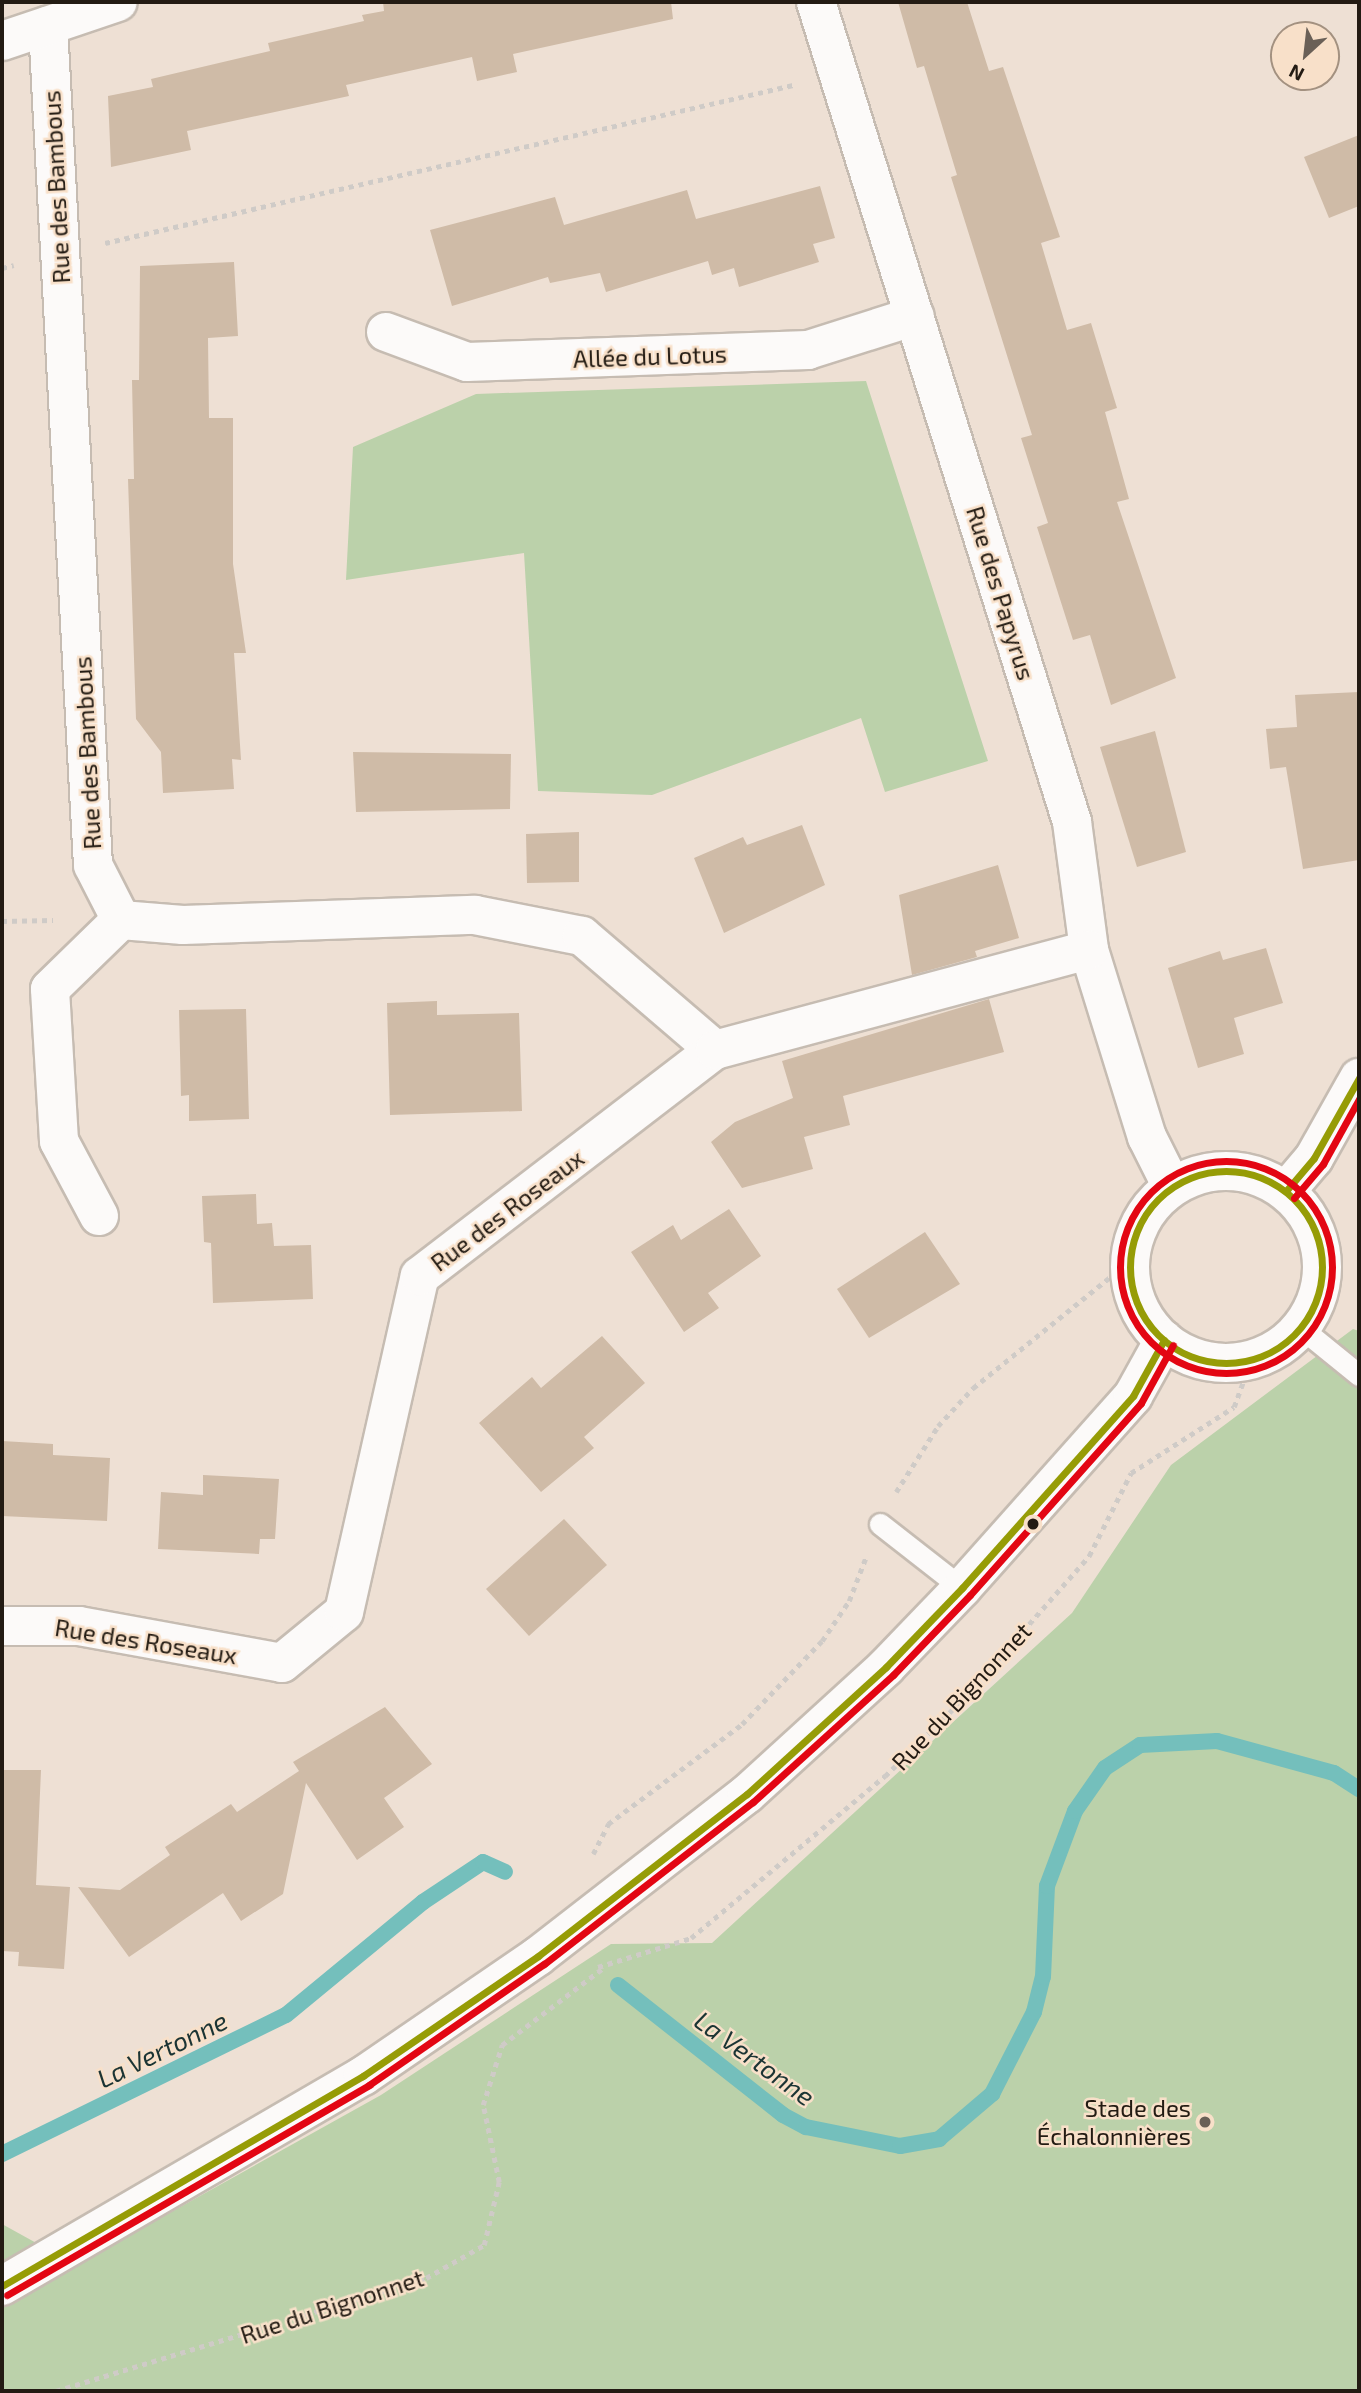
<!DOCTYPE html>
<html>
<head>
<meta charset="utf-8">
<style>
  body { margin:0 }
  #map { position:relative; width:1361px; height:2393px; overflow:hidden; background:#eee0d4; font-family:"Exo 2",sans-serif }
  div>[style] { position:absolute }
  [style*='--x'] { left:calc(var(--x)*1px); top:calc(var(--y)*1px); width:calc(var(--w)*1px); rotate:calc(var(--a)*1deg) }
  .green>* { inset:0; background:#bbd1aa }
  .stream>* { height:16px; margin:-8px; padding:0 8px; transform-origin:8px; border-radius:8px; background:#74bfbc }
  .building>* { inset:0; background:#cfbba7 }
  .path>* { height:4.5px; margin-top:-2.25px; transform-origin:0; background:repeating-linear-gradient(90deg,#cfcbc7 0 5px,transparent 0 10px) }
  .roads { filter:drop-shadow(2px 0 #c6bcb2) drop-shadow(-2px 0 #c6bcb2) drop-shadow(0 2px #c6bcb2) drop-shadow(0 -2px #c6bcb2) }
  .lane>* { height:21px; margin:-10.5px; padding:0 10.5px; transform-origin:10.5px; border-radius:10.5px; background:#fcfaf9 }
  .street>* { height:38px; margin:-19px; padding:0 19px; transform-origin:19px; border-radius:19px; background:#fcfaf9 }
  .street>.ring { margin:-19px; padding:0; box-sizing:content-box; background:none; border:38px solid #fcfaf9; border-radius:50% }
  .bus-1>* { height:7px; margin:-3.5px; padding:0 3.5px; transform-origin:3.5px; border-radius:3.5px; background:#969c06 }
  .bus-1>.ring { margin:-3.5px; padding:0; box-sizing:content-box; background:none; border:7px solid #969c06; border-radius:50% }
  .bus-2>* { height:7px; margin:-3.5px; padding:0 3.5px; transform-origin:3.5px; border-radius:3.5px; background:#e30613 }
  .bus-2>.ring { margin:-3.5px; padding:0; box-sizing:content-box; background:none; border:7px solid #e30613; border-radius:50% }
  .dots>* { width:19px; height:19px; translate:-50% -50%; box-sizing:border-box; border:4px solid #f8e0c9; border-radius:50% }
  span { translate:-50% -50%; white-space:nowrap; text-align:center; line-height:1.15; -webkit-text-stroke:5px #f8e0c9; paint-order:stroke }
  .street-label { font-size:24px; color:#231b13 }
  .poi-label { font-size:24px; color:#231b13 }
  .right { translate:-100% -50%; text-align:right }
  .water-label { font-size:26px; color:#1b3434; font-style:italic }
  .frame { position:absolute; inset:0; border:4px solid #231b13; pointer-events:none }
  .north { position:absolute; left:1270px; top:21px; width:70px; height:70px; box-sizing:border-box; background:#f8e0c9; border:2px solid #a39180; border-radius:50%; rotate:207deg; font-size:19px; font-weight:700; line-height:28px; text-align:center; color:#231b13 }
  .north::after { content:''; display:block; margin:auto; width:24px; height:32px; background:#6a6057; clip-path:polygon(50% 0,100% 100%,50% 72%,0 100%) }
</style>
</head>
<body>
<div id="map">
  <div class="green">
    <i style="clip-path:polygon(866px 381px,988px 761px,885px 792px,861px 718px,652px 795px,538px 791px,524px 553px,346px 580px,353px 447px,476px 394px)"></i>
    <i style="clip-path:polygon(1353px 1329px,1359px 1331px,1359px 2391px,2px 2391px,2px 2224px,76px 2265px,381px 2095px,611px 1944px,712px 1943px,1072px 1613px,1171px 1465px)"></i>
  </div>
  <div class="stream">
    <i style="--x:618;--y:1985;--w:210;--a:38.2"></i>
    <i style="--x:783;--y:2115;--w:26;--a:28"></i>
    <i style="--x:806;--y:2127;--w:96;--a:11.4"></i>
    <i style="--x:900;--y:2146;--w:40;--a:-10"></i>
    <i style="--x:939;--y:2139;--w:70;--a:-40.3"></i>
    <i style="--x:992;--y:2094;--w:92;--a:-62.9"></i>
    <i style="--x:1034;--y:2012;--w:36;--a:-76"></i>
    <i style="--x:1043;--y:1977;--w:91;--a:-87.5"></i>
    <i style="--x:1047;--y:1886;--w:80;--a:-69.5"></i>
    <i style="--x:1075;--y:1811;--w:52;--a:-55.1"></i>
    <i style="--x:1105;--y:1768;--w:42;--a:-33.3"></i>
    <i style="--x:1140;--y:1745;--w:77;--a:-3"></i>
    <i style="--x:1217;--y:1741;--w:121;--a:15.3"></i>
    <i style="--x:1334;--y:1773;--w:30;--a:33"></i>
    <i style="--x:2;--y:2154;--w:316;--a:-26.1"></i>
    <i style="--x:286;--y:2015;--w:178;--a:-39.5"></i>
    <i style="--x:423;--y:1902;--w:72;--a:-33.7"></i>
    <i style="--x:483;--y:1862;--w:24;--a:24"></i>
  </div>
  <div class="building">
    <i style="clip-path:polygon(383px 2px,671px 2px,673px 19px,513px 54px,517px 72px,477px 81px,472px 57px,346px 85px,349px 96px,187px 131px,191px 150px,111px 167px,108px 96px,153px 87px,151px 79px,270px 51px,268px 43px,364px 21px,362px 15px,384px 11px)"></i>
    <i style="clip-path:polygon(898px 2px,967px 2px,989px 71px,1003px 67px,1060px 237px,1041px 243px,1067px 330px,1091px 323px,1117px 408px,1105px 412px,1129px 499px,1117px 502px,1176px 678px,1111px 705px,1090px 635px,1073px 640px,1037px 527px,1048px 523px,1021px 438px,1032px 435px,951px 177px,957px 175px,924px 66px,917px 68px)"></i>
    <i style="clip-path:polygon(1359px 135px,1359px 206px,1329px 218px,1304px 157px)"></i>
    <i style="clip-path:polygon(820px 186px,835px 238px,813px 244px,819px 262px,739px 287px,734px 268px,712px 275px,708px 261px,606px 292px,600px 273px,550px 283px,548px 277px,452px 306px,430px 230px,555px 197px,564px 225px,687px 190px,696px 219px)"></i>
    <i style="clip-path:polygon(234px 262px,238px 336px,208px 338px,209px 418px,233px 418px,233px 564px,246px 653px,234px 653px,241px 760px,232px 759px,234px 789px,163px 793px,161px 752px,136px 719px,128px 479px,134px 479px,132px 380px,139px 380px,140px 266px)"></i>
    <i style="clip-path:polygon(1359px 692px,1359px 860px,1303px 869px,1286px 767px,1270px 769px,1266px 729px,1297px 727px,1295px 695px)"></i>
    <i style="clip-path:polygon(1155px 731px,1186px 852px,1137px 867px,1100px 747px)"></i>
    <i style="clip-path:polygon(353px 752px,511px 754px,510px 809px,356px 812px)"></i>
    <i style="clip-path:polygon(802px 825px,825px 885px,724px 933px,694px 858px,743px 837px,747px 845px)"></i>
    <i style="clip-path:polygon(579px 832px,579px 882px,527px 883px,526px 834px)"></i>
    <i style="clip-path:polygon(998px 865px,1019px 938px,975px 951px,977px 957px,912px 975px,899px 895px)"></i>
    <i style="clip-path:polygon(1266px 948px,1283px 1003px,1234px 1018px,1244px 1054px,1198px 1068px,1168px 968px,1220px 951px,1223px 960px)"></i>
    <i style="clip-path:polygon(989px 999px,1004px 1052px,843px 1096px,850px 1125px,804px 1137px,813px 1169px,742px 1188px,711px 1142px,735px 1122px,793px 1098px,782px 1061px)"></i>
    <i style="clip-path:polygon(437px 1001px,437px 1015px,519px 1013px,522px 1111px,390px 1115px,387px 1003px)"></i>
    <i style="clip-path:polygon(246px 1009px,249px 1119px,189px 1121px,189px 1095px,181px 1096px,179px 1010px)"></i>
    <i style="clip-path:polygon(256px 1194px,257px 1224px,272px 1223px,274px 1246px,311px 1245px,313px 1299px,213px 1303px,211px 1243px,204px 1242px,202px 1196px)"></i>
    <i style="clip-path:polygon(729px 1209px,761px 1256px,708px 1293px,719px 1308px,684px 1332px,631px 1252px,673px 1225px,681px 1240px)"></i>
    <i style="clip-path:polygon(925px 1232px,960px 1284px,869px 1338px,837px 1289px)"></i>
    <i style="clip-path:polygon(602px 1336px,645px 1383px,584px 1437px,594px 1448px,541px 1492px,479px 1423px,532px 1377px,541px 1388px)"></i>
    <i style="clip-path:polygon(2px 1441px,53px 1444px,53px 1455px,110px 1458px,107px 1521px,2px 1516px)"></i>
    <i style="clip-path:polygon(203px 1475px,279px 1479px,275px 1539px,260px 1539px,259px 1554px,158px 1549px,161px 1492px,203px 1495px)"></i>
    <i style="clip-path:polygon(564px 1519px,607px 1565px,529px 1636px,486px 1589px)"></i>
    <i style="clip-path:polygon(385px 1707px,432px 1764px,384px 1798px,404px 1827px,357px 1860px,306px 1783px,283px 1894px,241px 1921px,223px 1893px,129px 1957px,78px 1887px,120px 1890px,170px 1855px,165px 1847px,231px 1804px,237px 1812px,299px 1771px,293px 1762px)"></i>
    <i style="clip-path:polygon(2px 1770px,41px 1770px,36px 1885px,70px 1887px,64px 1969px,18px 1966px,19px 1952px,2px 1951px)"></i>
  </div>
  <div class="path">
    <i style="--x:105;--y:243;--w:706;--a:-12.93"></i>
    <i style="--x:2;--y:268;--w:12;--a:-14"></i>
    <i style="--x:2;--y:921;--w:51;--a:-1.1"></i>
    <i style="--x:896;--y:1492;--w:78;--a:-57.5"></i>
    <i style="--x:938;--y:1426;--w:52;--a:-47.4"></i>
    <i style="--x:973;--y:1388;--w:202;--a:-39"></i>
    <i style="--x:593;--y:1854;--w:34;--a:-63"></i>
    <i style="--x:608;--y:1824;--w:167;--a:-36.7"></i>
    <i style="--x:742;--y:1724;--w:115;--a:-46.1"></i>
    <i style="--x:822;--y:1641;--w:48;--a:-56"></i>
    <i style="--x:849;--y:1601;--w:47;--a:-68.9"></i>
    <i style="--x:598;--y:1967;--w:97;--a:-17.3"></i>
    <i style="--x:691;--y:1938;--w:253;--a:-39.9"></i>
    <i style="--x:885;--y:1776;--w:110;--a:-44.6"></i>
    <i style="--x:963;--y:1699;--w:191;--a:-48.6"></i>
    <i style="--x:1089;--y:1556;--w:93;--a:-63.2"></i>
    <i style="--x:1131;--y:1473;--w:122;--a:-32.7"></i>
    <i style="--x:1234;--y:1407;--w:50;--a:-70.1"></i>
    <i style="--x:56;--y:2391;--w:387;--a:-17"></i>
    <i style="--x:426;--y:2278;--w:67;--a:-29.6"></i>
    <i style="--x:484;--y:2245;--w:65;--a:-76.6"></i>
    <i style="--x:499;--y:2182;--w:79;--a:-101.7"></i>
    <i style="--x:483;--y:2105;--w:63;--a:-72.4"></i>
    <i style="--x:502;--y:2045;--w:127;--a:-37.3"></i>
  </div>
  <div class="roads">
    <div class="lane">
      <i style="--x:1301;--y:1328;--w:75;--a:39"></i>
      <i style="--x:880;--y:1524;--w:104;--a:38"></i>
    </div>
    <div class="street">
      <i style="--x:816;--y:2;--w:859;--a:72.66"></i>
      <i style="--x:1072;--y:822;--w:129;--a:82.4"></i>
      <i style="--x:1089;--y:950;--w:196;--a:72.8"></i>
      <i style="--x:1147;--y:1137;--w:56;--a:63.4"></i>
      <i style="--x:48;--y:26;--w:840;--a:86.93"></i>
      <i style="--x:93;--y:865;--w:62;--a:63"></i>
      <i style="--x:121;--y:920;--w:62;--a:4.6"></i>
      <i style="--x:183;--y:925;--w:292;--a:-2"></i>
      <i style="--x:475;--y:915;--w:109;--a:11.1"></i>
      <i style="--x:582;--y:936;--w:175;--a:40.6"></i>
      <i style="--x:2;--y:41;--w:122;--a:-18.6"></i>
      <i style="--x:386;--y:332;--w:86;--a:20.3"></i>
      <i style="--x:467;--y:362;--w:341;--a:-2"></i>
      <i style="--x:808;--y:350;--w:112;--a:-17.6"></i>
      <i class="ring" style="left:1130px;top:1171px;width:154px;height:154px"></i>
      <i style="--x:1286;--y:1191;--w:43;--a:-49.7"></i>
      <i style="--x:1314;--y:1158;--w:92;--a:-60.6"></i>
      <i style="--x:99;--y:1216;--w:85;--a:-118.1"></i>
      <i style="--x:59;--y:1141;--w:152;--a:-93.4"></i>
      <i style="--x:50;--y:989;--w:99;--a:-44.2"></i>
      <i style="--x:2;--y:1626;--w:77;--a:0"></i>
      <i style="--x:79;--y:1626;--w:206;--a:10.3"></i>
      <i style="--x:282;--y:1663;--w:80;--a:-39.4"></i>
      <i style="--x:344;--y:1612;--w:344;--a:-77.3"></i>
      <i style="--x:420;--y:1276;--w:372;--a:-37.5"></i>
      <i style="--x:715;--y:1050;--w:387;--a:-15"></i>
      <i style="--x:2;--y:2286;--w:418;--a:-30.2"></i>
      <i style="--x:363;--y:2076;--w:212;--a:-34.4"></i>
      <i style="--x:538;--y:1956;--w:264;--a:-37.8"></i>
      <i style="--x:747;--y:1794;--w:188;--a:-42.4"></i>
      <i style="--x:886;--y:1667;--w:110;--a:-46.1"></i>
      <i style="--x:962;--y:1588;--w:257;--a:-48.3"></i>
      <i style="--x:1133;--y:1396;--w:64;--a:-61"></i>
    </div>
  </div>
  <div class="bus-1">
    <i class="ring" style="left:1130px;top:1171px;width:185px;height:185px"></i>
    <i style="--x:1286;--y:1191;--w:43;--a:-49.7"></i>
    <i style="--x:1314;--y:1158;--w:92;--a:-60.6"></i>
    <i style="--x:2;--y:2286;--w:418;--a:-30.2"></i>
    <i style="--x:363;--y:2076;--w:212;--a:-34.4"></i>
    <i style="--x:538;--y:1956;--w:264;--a:-37.8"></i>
    <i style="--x:747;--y:1794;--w:188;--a:-42.4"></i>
    <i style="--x:886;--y:1667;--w:110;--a:-46.1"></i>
    <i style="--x:962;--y:1588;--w:257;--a:-48.3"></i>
    <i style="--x:1133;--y:1396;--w:64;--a:-61"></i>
  </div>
  <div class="bus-2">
    <i class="ring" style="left:1120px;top:1161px;width:205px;height:205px"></i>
    <i style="--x:1294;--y:1198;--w:45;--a:-49.5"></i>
    <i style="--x:1323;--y:1164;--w:74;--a:-61"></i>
    <i style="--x:7;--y:2295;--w:419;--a:-30.1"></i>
    <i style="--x:369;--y:2085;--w:213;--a:-34.7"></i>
    <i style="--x:544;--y:1964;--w:264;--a:-37.8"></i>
    <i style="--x:753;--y:1802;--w:189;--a:-42.2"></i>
    <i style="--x:893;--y:1675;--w:111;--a:-46.1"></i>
    <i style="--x:970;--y:1595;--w:257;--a:-48.3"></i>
    <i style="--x:1141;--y:1403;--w:66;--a:-61.1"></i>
  </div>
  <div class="dots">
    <i style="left:1033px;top:1524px;background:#231b13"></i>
    <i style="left:1205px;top:2122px;background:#6a6057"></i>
  </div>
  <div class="street-label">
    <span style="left:56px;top:187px;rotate:-93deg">Rue des Bambous</span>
    <span style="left:650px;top:356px;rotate:-2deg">Allée du Lotus</span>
    <span style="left:1001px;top:593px;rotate:73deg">Rue des Papyrus</span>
    <span style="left:87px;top:753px;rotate:-93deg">Rue des Bambous</span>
    <span style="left:507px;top:1210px;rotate:-37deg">Rue des Roseaux</span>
    <span style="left:146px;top:1641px;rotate:9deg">Rue des Roseaux</span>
    <span style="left:961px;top:1696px;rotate:-47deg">Rue du Bignonnet</span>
    <span style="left:332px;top:2306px;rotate:-18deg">Rue du Bignonnet</span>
  </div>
  <div class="poi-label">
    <span class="right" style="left:1191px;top:2122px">Stade des<br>Échalonnières</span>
  </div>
  <div class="water-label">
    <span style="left:162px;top:2049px;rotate:-26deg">La Vertonne</span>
    <span style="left:755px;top:2058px;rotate:36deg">La Vertonne</span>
  </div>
  <div class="frame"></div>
  <div class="north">N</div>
</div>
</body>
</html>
